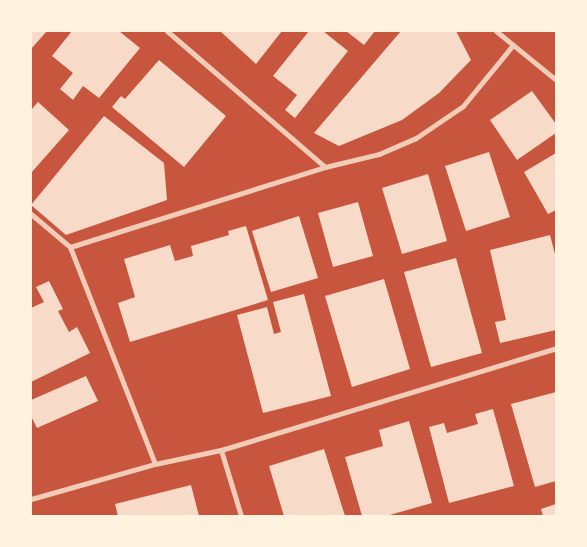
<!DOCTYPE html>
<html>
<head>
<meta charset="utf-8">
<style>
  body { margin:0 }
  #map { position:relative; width:587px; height:547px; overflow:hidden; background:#c8553d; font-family:"Work Sans",sans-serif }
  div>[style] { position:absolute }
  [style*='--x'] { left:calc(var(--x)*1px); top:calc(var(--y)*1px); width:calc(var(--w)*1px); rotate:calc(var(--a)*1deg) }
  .building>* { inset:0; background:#f7dbc8 }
  .minor>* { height:5px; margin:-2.5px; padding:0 2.5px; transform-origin:2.5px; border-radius:2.5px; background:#f1ccb7 }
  span { translate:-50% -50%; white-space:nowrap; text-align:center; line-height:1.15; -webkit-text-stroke:4.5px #fff3e0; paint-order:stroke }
  .frame { position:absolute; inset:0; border:32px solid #fff3e0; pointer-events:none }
</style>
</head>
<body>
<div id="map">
  <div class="building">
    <i style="clip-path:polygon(31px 31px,47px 31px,31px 49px)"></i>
    <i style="clip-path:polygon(72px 31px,119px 31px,140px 48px,99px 98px,83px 86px,73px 100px,60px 89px,73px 73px,52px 56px)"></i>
    <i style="clip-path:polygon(220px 31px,282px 31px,256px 64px)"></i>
    <i style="clip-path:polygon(309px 31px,323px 31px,348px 51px,295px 118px,285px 110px,297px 95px,273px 76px)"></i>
    <i style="clip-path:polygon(346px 31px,375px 31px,364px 45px)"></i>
    <i style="clip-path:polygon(401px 31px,456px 31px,471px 60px,439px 93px,402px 120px,339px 146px,314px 133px)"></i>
    <i style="clip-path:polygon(159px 60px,226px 116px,184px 167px,112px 107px,121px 96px,125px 99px)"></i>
    <i style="clip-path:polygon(532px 91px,556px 124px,556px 133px,517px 160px,490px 120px)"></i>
    <i style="clip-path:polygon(38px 102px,69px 130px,31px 173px,31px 110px)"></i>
    <i style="clip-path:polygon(104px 116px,164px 163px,167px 200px,66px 235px,31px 205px)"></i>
    <i style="clip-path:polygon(489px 152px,510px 217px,466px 231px,445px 166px)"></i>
    <i style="clip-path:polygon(556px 153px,556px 210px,548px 214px,524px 172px)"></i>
    <i style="clip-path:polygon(428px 174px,447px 241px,402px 254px,382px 188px)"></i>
    <i style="clip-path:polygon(358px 202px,373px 256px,333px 267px,318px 213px)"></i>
    <i style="clip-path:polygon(299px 216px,318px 278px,271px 292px,252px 231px)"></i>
    <i style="clip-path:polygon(246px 226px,268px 300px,130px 342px,118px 303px,135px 297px,124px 259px,170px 245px,175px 261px,193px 256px,191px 246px,229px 235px,228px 231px)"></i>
    <i style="clip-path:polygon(550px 235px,556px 258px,556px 330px,500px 343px,495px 322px,506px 320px,490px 250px)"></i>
    <i style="clip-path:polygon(456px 258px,482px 353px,431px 367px,404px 272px)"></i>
    <i style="clip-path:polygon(384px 279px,410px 369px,352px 387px,325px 296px)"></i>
    <i style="clip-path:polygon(49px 281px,63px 309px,58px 311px,69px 332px,77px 327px,90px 353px,31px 382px,31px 308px,44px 302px,36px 287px)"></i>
    <i style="clip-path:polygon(304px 294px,331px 396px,263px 413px,237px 315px,267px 307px,274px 334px,281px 332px,273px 302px)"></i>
    <i style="clip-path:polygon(86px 376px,98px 401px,37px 428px,31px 416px,31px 400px)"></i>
    <i style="clip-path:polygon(556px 392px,556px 481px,535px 487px,511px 404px)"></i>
    <i style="clip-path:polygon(493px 409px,514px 486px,449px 503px,429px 427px,444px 423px,447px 433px,478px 424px,475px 414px)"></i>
    <i style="clip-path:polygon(409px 421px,432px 503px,386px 516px,362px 516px,345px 457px,383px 446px,379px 430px)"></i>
    <i style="clip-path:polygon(324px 449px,345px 516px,284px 516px,269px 466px)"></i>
    <i style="clip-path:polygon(191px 485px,199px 516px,118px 516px,115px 504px)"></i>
    <i style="clip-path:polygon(556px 504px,556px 516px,543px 516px,541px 509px)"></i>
  </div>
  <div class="minor">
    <i style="--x:167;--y:31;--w:208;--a:40.7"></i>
    <i style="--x:496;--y:31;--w:77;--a:39.2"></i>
    <i style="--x:31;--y:214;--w:51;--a:40.2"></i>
    <i style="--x:70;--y:247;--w:233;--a:68.6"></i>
    <i style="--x:70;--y:247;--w:267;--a:-17.4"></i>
    <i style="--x:325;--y:167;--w:56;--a:-13.5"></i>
    <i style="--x:379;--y:154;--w:40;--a:-23.4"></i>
    <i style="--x:416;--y:138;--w:57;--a:-34.2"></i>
    <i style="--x:463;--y:106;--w:79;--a:-50.7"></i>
    <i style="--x:221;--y:450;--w:69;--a:73.1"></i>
    <i style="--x:31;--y:499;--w:129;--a:-15.8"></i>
    <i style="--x:155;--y:464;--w:67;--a:-12"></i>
    <i style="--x:221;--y:450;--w:350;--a:-16.9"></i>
  </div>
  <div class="frame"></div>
</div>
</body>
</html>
